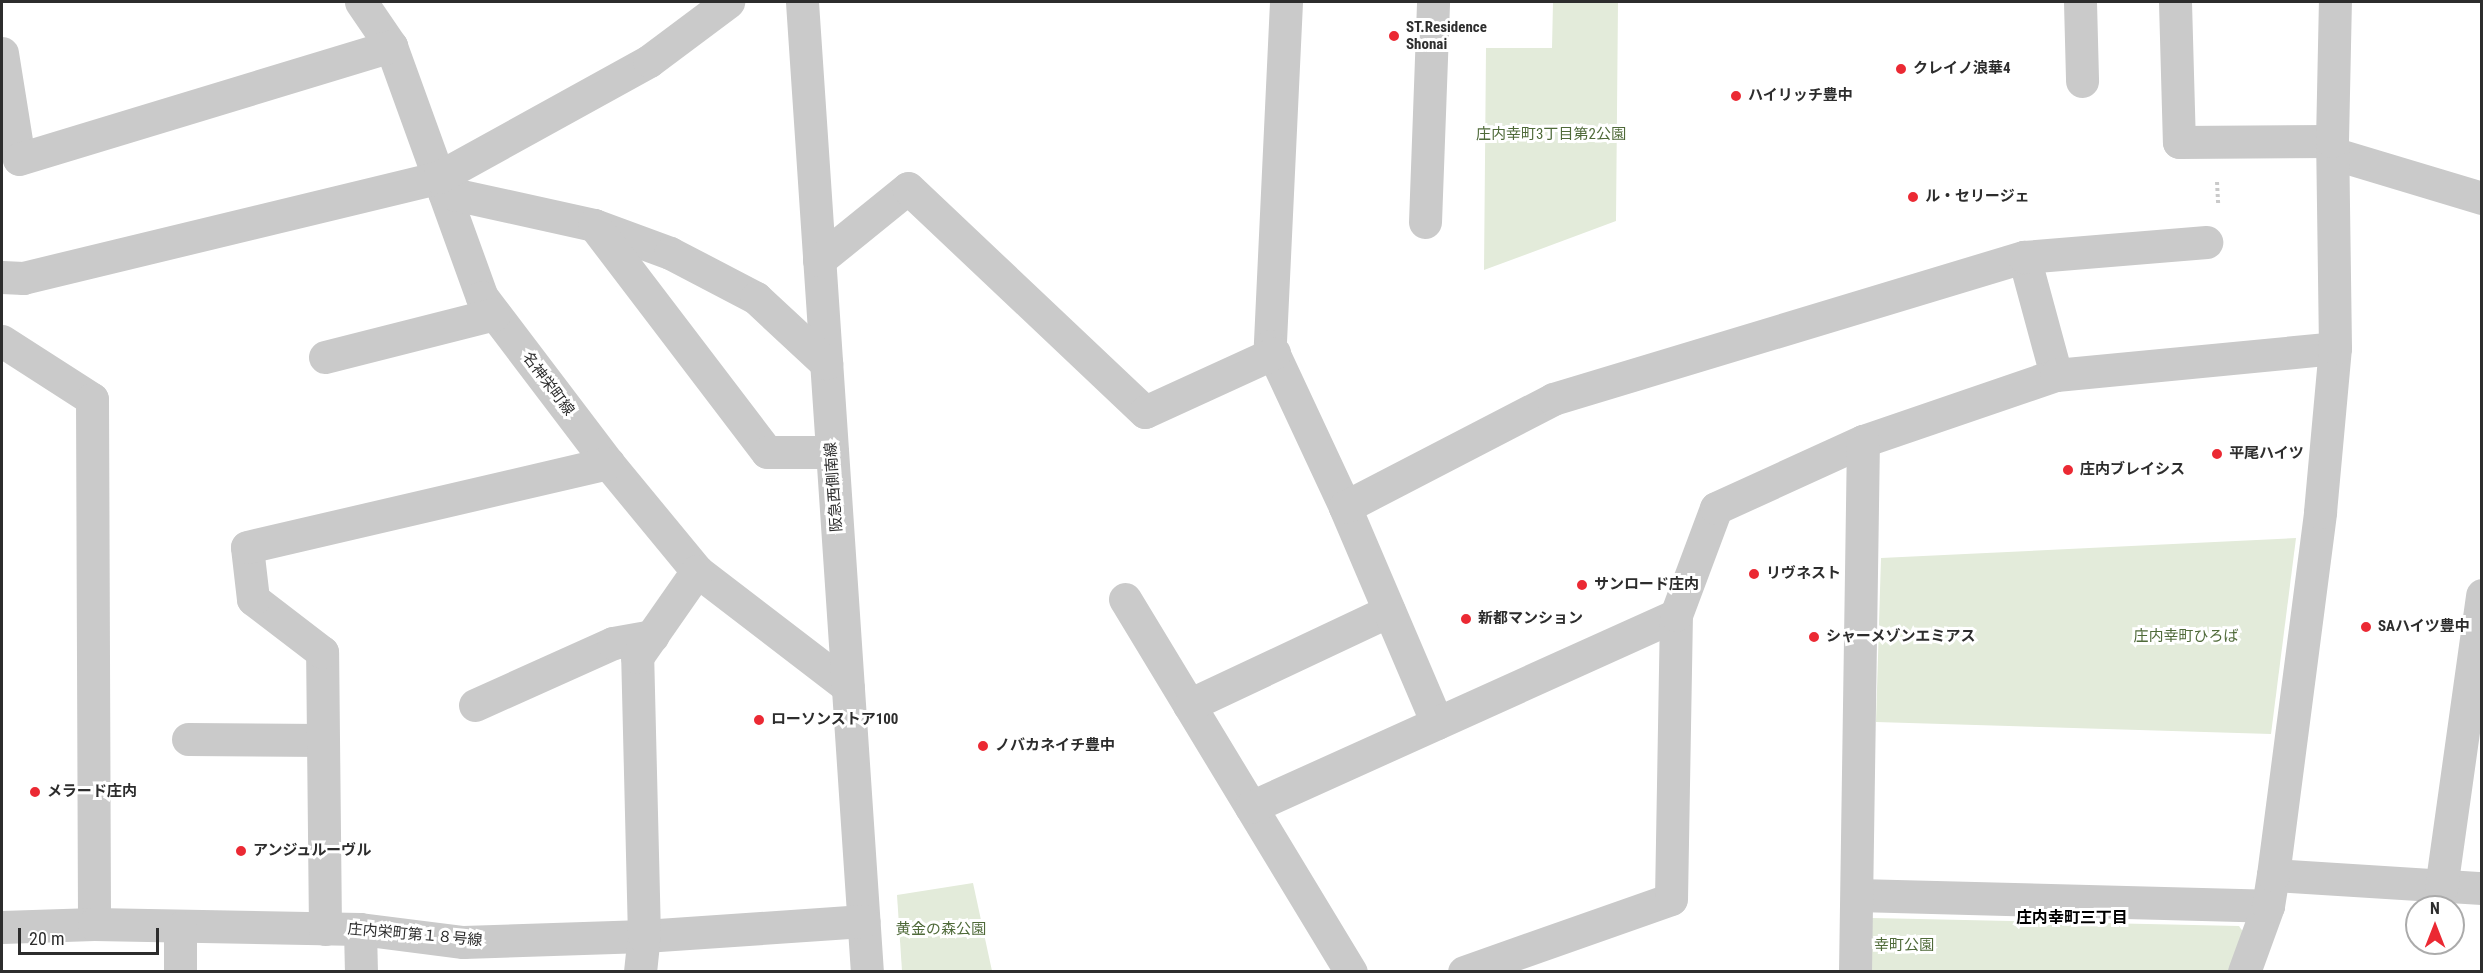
<!DOCTYPE html>
<html>
<head>
<meta charset="utf-8">
<style>
  body { margin:0 }
  #map { position:relative; width:2483px; height:973px; overflow:hidden; background:#fff; font-family:"Roboto Condensed","Noto Sans JP",sans-serif }
  div>[style] { position:absolute }
  [style*='--x'] { left:calc(var(--x)*1px); top:calc(var(--y)*1px); width:calc(var(--w)*1px); rotate:calc(var(--a)*1deg) }
  .green>* { inset:0; background:#e3ebda }
  .path>* { height:4px; margin-top:-2px; transform-origin:0; background:repeating-linear-gradient(90deg,#cacaca 0 3px,transparent 0 6px) }
  .minor>* { height:33px; margin:-16.5px; padding:0 16.5px; transform-origin:16.5px; border-radius:16.5px; background:#cacaca }
  .dots>* { width:16px; height:16px; translate:-50% -50%; box-sizing:border-box; border:3px solid #fff; border-radius:50% }
  span { translate:-50% -50%; white-space:nowrap; text-align:center; line-height:1.15; -webkit-text-stroke:6px #fff; paint-order:stroke }
  .poi-label { font-size:15px; color:#2d2d2d; font-weight:700 }
  .left { translate:0 -50%; text-align:left }
  .park-label { font-size:15px; color:#4f6a39 }
  .street-label { font-size:15px; color:#2d2d2d }
  .neighbourhood-label { font-size:16px; color:#000; font-weight:700 }
  .frame { position:absolute; inset:0; border:3px solid #2d2d2d; pointer-events:none }
  .north { position:absolute; left:2405px; top:895px; width:60px; height:60px; box-sizing:border-box; background:#fff; border:2px solid #ababab; border-radius:50%; rotate:0deg; font-size:16px; font-weight:700; line-height:24px; text-align:center; color:#2d2d2d }
  .north::after { content:''; display:block; margin:auto; width:21px; height:27px; background:#eb2933; clip-path:polygon(50% 0,100% 100%,50% 72%,0 100%) }
  .scale { position:absolute; left:18px; top:928px; width:141px; height:27px; box-sizing:border-box; border:3px solid #2d2d2d; border-top:0; padding-left:8px; font-size:18px; line-height:21px; white-space:nowrap; color:#2d2d2d; -webkit-text-stroke:4px #fff; paint-order:stroke }
</style>
</head>
<body>
<div id="map">
  <div class="green">
    <i style="clip-path:polygon(1553px 2px,1618px 2px,1616px 221px,1484px 270px,1486px 48px,1552px 48px)"></i>
    <i style="clip-path:polygon(2296px 538px,2271px 734px,1876px 722px,1881px 558px)"></i>
    <i style="clip-path:polygon(973px 883px,992px 971px,902px 971px,897px 895px)"></i>
    <i style="clip-path:polygon(1872px 918px,2239px 926px,2246px 936px,2233px 971px,1871px 972px)"></i>
  </div>
  <div class="path">
    <i style="--x:2217;--y:182;--w:22;--a:87"></i>
  </div>
  <div class="minor">
    <i style="--x:361;--y:2;--w:53;--a:55.7"></i>
    <i style="--x:391;--y:46;--w:267;--a:70.1"></i>
    <i style="--x:482;--y:297;--w:208;--a:52.8"></i>
    <i style="--x:608;--y:463;--w:140;--a:50.5"></i>
    <i style="--x:697;--y:571;--w:190;--a:37.5"></i>
    <i style="--x:802;--y:2;--w:972;--a:86.17"></i>
    <i style="--x:1286;--y:2;--w:344;--a:92.7"></i>
    <i style="--x:1270;--y:346;--w:178;--a:65"></i>
    <i style="--x:2080;--y:2;--w:79;--a:88.5"></i>
    <i style="--x:2175;--y:2;--w:140;--a:88.4"></i>
    <i style="--x:2179;--y:142;--w:153;--a:-0.4"></i>
    <i style="--x:2;--y:53;--w:107;--a:80.9"></i>
    <i style="--x:19;--y:159;--w:389;--a:-16.9"></i>
    <i style="--x:2332;--y:153;--w:157;--a:16.7"></i>
    <i style="--x:444;--y:192;--w:154;--a:12.4"></i>
    <i style="--x:594;--y:225;--w:81;--a:20.2"></i>
    <i style="--x:670;--y:253;--w:97;--a:27.6"></i>
    <i style="--x:756;--y:298;--w:96;--a:42.9"></i>
    <i style="--x:1425;--y:222;--w:220;--a:-87.9"></i>
    <i style="--x:594;--y:225;--w:285;--a:52.7"></i>
    <i style="--x:767;--y:452;--w:65;--a:0"></i>
    <i style="--x:2024;--y:257;--w:122;--a:74.8"></i>
    <i style="--x:819;--y:260;--w:114;--a:-39"></i>
    <i style="--x:908;--y:188;--w:326;--a:43.4"></i>
    <i style="--x:1145;--y:412;--w:142;--a:-24.6"></i>
    <i style="--x:2;--y:277;--w:21;--a:3"></i>
    <i style="--x:23;--y:278;--w:428;--a:-13.6"></i>
    <i style="--x:439;--y:177;--w:240;--a:-28.9"></i>
    <i style="--x:649;--y:61;--w:99;--a:-36.8"></i>
    <i style="--x:2;--y:341;--w:107;--a:32.8"></i>
    <i style="--x:92;--y:399;--w:525;--a:89.78"></i>
    <i style="--x:325;--y:357;--w:175;--a:-14.2"></i>
    <i style="--x:1125;--y:599;--w:436;--a:58.8"></i>
    <i style="--x:475;--y:705;--w:151;--a:-24.2"></i>
    <i style="--x:613;--y:643;--w:40;--a:-10"></i>
    <i style="--x:1189;--y:705;--w:221;--a:-25.2"></i>
    <i style="--x:1437;--y:723;--w:235;--a:-113.1"></i>
    <i style="--x:1345;--y:507;--w:234;--a:-27.4"></i>
    <i style="--x:1553;--y:399;--w:492;--a:-16.8"></i>
    <i style="--x:2024;--y:257;--w:183;--a:-4.7"></i>
    <i style="--x:188;--y:739;--w:135;--a:0.4"></i>
    <i style="--x:1251;--y:807;--w:466;--a:-24.3"></i>
    <i style="--x:2273;--y:875;--w:209;--a:3.6"></i>
    <i style="--x:2441;--y:888;--w:296;--a:-82"></i>
    <i style="--x:1857;--y:895;--w:411;--a:1.5"></i>
    <i style="--x:2;--y:927;--w:92;--a:-1.9"></i>
    <i style="--x:94;--y:924;--w:266;--a:1.1"></i>
    <i style="--x:360;--y:929;--w:104;--a:7.2"></i>
    <i style="--x:463;--y:942;--w:181;--a:-1.9"></i>
    <i style="--x:644;--y:936;--w:220;--a:-3.9"></i>
    <i style="--x:180;--y:928;--w:44;--a:90"></i>
    <i style="--x:325;--y:929;--w:277;--a:-90.6"></i>
    <i style="--x:322;--y:652;--w:87;--a:-142.5"></i>
    <i style="--x:253;--y:599;--w:52;--a:-96.6"></i>
    <i style="--x:247;--y:547;--w:371;--a:-13.1"></i>
    <i style="--x:360;--y:929;--w:43;--a:88.7"></i>
    <i style="--x:640;--y:972;--w:36;--a:-84"></i>
    <i style="--x:644;--y:936;--w:279;--a:-91.4"></i>
    <i style="--x:637;--y:657;--w:105;--a:-55.1"></i>
    <i style="--x:1464;--y:972;--w:219;--a:-19.4"></i>
    <i style="--x:1671;--y:899;--w:284;--a:-89"></i>
    <i style="--x:1676;--y:615;--w:114;--a:-69.5"></i>
    <i style="--x:1716;--y:508;--w:162;--a:-24.5"></i>
    <i style="--x:1863;--y:441;--w:204;--a:-18.9"></i>
    <i style="--x:2056;--y:375;--w:280;--a:-5.5"></i>
    <i style="--x:1855;--y:972;--w:531;--a:-89.14"></i>
    <i style="--x:2244;--y:972;--w:70;--a:-70"></i>
    <i style="--x:2268;--y:906;--w:31;--a:-81"></i>
    <i style="--x:2273;--y:875;--w:366;--a:-82.6"></i>
    <i style="--x:2320;--y:512;--w:165;--a:-84.8"></i>
    <i style="--x:2335;--y:348;--w:207;--a:-90.8"></i>
    <i style="--x:2332;--y:141;--w:139;--a:-88.8"></i>
  </div>
  <div class="dots">
    <i style="left:1394px;top:36px;background:#eb2933"></i>
    <i style="left:1901px;top:69px;background:#eb2933"></i>
    <i style="left:1736px;top:96px;background:#eb2933"></i>
    <i style="left:1913px;top:197px;background:#eb2933"></i>
    <i style="left:2217px;top:454px;background:#eb2933"></i>
    <i style="left:2068px;top:470px;background:#eb2933"></i>
    <i style="left:1754px;top:574px;background:#eb2933"></i>
    <i style="left:1582px;top:585px;background:#eb2933"></i>
    <i style="left:1466px;top:619px;background:#eb2933"></i>
    <i style="left:2366px;top:627px;background:#eb2933"></i>
    <i style="left:1814px;top:637px;background:#eb2933"></i>
    <i style="left:759px;top:720px;background:#eb2933"></i>
    <i style="left:983px;top:746px;background:#eb2933"></i>
    <i style="left:35px;top:792px;background:#eb2933"></i>
    <i style="left:241px;top:851px;background:#eb2933"></i>
  </div>
  <div class="poi-label">
    <span class="left" style="left:1406px;top:36px">ST.Residence<br>Shonai</span>
    <span class="left" style="left:1913px;top:69px">クレイノ浪華4</span>
    <span class="left" style="left:1748px;top:96px">ハイリッチ豊中</span>
    <span class="left" style="left:1925px;top:197px">ル・セリージェ</span>
    <span class="left" style="left:2229px;top:454px">平尾ハイツ</span>
    <span class="left" style="left:2080px;top:470px">庄内ブレイシス</span>
    <span class="left" style="left:1766px;top:574px">リヴネスト</span>
    <span class="left" style="left:1594px;top:585px">サンロード庄内</span>
    <span class="left" style="left:1478px;top:619px">新都マンション</span>
    <span class="left" style="left:2378px;top:627px">SAハイツ豊中</span>
    <span class="left" style="left:1826px;top:637px">シャーメゾンエミアス</span>
    <span class="left" style="left:771px;top:720px">ローソンストア100</span>
    <span class="left" style="left:995px;top:746px">ノバカネイチ豊中</span>
    <span class="left" style="left:47px;top:792px">メラード庄内</span>
    <span class="left" style="left:253px;top:851px">アンジュルーヴル</span>
  </div>
  <div class="park-label">
    <span style="left:1551px;top:135px">庄内幸町3丁目第2公園</span>
    <span style="left:2186px;top:637px">庄内幸町ひろば</span>
    <span style="left:941px;top:930px">黄金の森公園</span>
    <span style="left:1904px;top:946px">幸町公園</span>
  </div>
  <div class="street-label">
    <span style="left:548px;top:384px;rotate:53deg">名神栄町線</span>
    <span style="left:834px;top:487px;rotate:-94deg">阪急西側南線</span>
    <span style="left:415px;top:935px;rotate:5deg">庄内栄町第１８号線</span>
  </div>
  <div class="neighbourhood-label">
    <span style="left:2072px;top:918px">庄内幸町三丁目</span>
  </div>
  <div class="frame"></div>
  <div class="north">N</div>
  <div class="scale">20 m</div>
</div>
</body>
</html>
